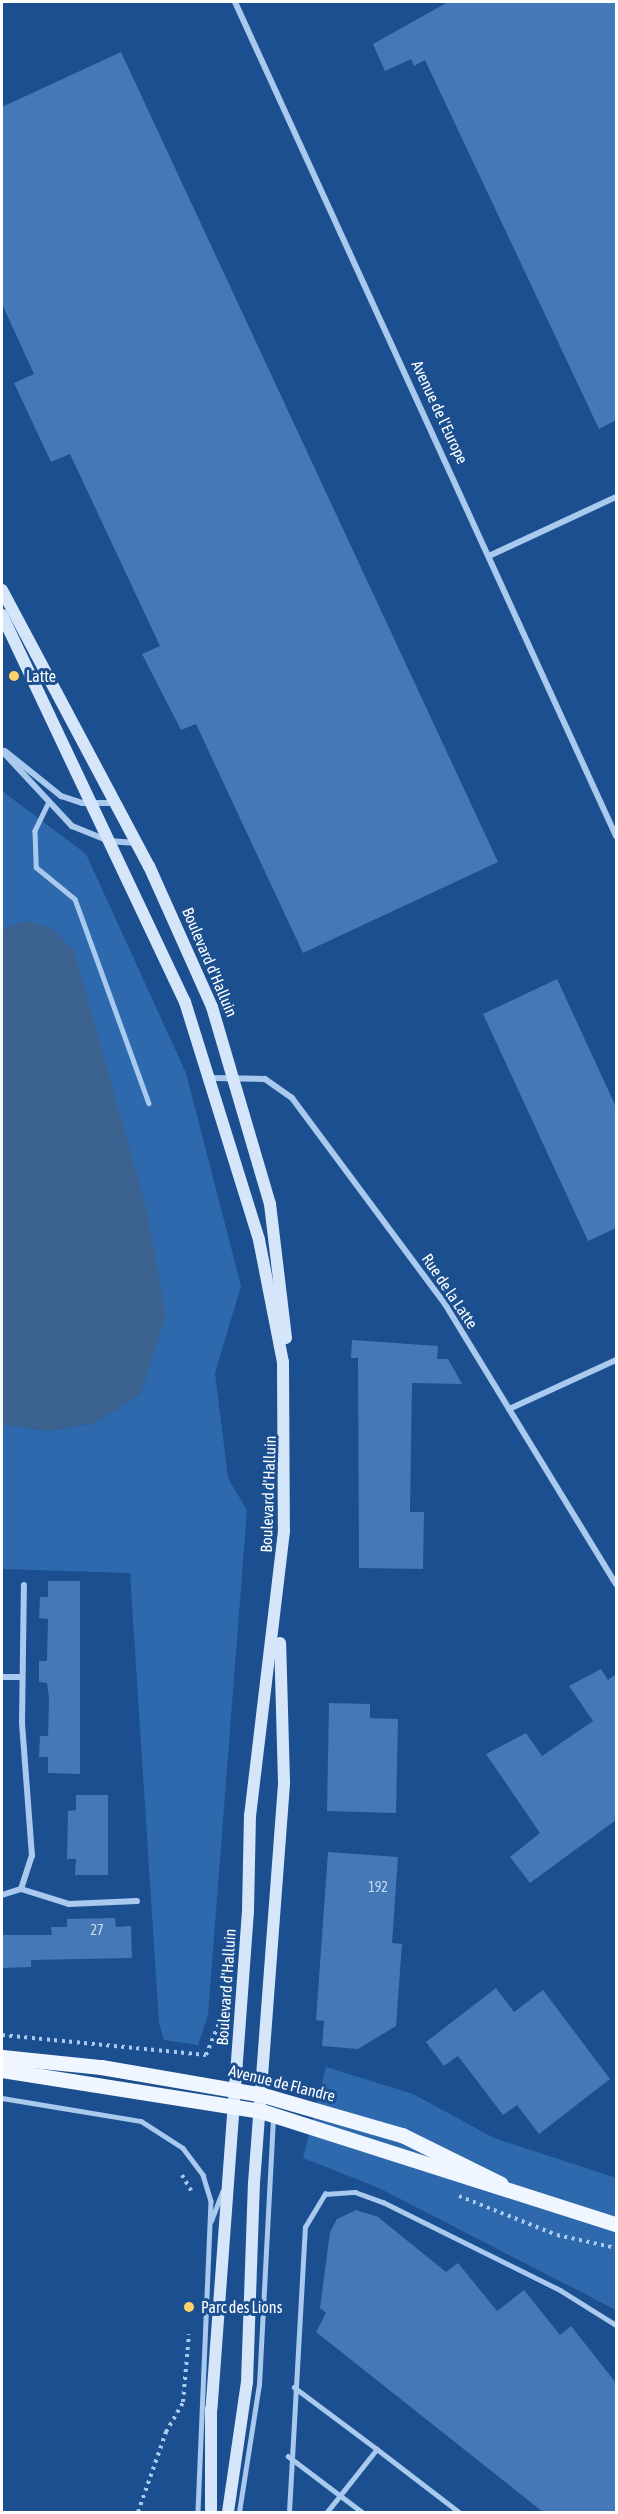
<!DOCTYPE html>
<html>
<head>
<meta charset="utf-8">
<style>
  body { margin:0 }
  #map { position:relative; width:618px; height:2514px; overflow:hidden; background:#1b4f8f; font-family:"Asap Condensed",sans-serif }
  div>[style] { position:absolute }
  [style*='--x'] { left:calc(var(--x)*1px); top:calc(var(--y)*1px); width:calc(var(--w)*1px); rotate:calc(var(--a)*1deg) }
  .green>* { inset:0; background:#2e69ad }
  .water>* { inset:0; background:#3c6290 }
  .building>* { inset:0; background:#4478b7 }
  .path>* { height:4px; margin-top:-2px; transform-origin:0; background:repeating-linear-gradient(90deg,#a9c9ee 0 3px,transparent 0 7.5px) }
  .service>* { height:4.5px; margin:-2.25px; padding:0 2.25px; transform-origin:2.25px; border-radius:2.25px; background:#a9c9ee }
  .minor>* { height:6px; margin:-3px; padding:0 3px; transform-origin:3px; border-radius:3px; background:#a9c9ee }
  .secondary>* { height:12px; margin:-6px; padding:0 6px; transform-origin:6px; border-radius:6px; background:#d6e6fa }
  .primary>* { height:15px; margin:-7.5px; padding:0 7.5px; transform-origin:7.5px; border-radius:7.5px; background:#f0f6ff }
  .dots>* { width:16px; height:16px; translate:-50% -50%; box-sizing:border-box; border:3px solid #1b4f8f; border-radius:50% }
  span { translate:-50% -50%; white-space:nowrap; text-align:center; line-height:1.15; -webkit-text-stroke:6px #1b4f8f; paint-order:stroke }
  .number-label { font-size:14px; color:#d0dded }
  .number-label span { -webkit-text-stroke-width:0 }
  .street-label { font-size:16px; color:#fff }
  .poi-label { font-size:16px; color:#fff }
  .left { translate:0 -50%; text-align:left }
  .frame { position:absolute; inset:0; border:3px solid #fff; pointer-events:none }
</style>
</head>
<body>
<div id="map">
  <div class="green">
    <i style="clip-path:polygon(2px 791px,86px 854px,186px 1073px,241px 1286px,215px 1373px,228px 1478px,247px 1510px,208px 2015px,198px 2045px,164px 2040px,159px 2023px,130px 1573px,2px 1569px,2px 1424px,48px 1431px,95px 1423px,141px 1393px,26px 921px,2px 930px)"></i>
    <i style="clip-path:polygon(326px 2067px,413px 2094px,494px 2138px,616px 2178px,616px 2310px,379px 2188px,303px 2158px)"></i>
  </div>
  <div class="water">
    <i style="clip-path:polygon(26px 921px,50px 927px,74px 950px,147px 1211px,166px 1316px,141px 1393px,95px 1423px,48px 1431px,2px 1424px,2px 930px)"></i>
  </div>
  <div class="building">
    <i style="clip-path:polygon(448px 2px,616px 2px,616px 420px,599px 429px,425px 60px,414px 66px,411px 59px,385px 71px,373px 44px)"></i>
    <i style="clip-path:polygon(121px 52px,498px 862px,303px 953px,196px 724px,181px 730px,142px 654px,160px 646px,70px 454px,51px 462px,14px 383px,34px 374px,2px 304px,2px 107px)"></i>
    <i style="clip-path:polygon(557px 979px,616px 1107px,616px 1228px,588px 1241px,483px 1014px)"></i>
    <i style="clip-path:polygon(352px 1340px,438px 1346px,437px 1359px,448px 1359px,462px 1384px,412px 1383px,410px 1512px,424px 1512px,423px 1569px,359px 1568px,358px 1358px,351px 1358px)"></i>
    <i style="clip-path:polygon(48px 1581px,80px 1581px,80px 1774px,48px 1773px,48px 1757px,39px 1757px,40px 1736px,48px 1736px,49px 1698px,47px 1683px,39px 1682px,39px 1661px,47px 1661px,48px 1619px,39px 1618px,40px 1597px,48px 1597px)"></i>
    <i style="clip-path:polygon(601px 1669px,608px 1680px,616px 1674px,616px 1820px,530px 1883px,510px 1857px,540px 1833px,486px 1754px,526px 1733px,542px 1756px,593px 1721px,569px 1686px)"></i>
    <i style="clip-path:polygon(329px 1703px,370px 1704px,370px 1718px,398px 1719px,396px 1813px,327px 1811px)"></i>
    <i style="clip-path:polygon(76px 1795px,108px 1795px,108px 1875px,75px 1875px,76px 1859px,67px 1859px,68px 1811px,76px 1810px)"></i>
    <i style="clip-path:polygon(328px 1852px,398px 1857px,392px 1943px,402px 1944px,396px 2026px,358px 2049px,322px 2046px,324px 2021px,316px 2020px)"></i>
    <i style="clip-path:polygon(115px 1918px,116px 1927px,131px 1926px,132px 1958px,31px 1960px,31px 1967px,2px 1968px,2px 1935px,52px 1935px,51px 1927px,67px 1927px,67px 1919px)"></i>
    <i style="clip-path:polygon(496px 1988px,514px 2012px,543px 1990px,610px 2079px,539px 2134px,517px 2105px,503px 2115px,458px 2056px,444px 2066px,426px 2042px)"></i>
    <i style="clip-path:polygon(356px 2210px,378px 2217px,446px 2272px,458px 2263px,497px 2311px,524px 2290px,560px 2335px,571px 2326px,616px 2383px,616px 2512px,543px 2512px,316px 2332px,326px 2313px,320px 2308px,330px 2232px,337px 2219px)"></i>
  </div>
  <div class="path">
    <i style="--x:2;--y:2035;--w:205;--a:5.6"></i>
    <i style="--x:206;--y:2055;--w:42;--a:-67.7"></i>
    <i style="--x:182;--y:2175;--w:20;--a:60"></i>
    <i style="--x:459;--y:2196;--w:105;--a:21.7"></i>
    <i style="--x:557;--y:2235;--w:60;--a:12.4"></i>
    <i style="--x:138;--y:2512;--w:85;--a:-70.7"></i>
    <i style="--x:166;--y:2432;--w:34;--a:-60"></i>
    <i style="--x:183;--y:2402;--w:68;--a:-85"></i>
  </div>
  <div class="service">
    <i style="--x:48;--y:804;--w:30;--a:116"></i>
    <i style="--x:35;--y:831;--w:36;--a:88"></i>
    <i style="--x:36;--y:867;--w:50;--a:39.4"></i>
    <i style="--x:75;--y:899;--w:217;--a:70.1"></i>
    <i style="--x:2;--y:2098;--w:141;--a:9.4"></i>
    <i style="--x:141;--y:2121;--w:50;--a:32.7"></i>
    <i style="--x:183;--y:2148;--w:34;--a:53"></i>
    <i style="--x:203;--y:2175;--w:27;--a:73"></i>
    <i style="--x:211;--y:2201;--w:311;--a:92.4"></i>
    <i style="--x:211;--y:2221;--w:31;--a:-69"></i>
    <i style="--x:294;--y:2387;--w:104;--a:36.8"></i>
    <i style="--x:288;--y:2456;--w:93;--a:37.1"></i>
    <i style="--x:239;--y:2512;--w:129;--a:-81.1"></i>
    <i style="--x:259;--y:2385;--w:266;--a:-87"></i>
    <i style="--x:289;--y:2512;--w:285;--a:-86.8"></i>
    <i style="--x:305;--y:2227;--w:39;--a:-59"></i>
    <i style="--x:325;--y:2194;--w:30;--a:-4"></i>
    <i style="--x:355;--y:2192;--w:30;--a:20"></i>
    <i style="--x:383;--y:2202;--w:198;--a:26.4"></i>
    <i style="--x:560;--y:2290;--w:66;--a:32"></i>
    <i style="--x:327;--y:2512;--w:80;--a:-51.6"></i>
    <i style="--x:377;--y:2449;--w:103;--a:37.5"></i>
  </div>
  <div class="minor">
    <i style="--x:235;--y:2;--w:917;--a:65.45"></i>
    <i style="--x:491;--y:555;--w:138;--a:-24.9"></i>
    <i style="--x:2;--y:751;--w:103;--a:47"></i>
    <i style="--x:72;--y:826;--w:40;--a:22"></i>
    <i style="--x:109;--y:841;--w:27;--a:4"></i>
    <i style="--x:5;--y:751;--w:72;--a:38.8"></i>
    <i style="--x:61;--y:796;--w:22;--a:18"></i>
    <i style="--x:82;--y:803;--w:34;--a:0"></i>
    <i style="--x:212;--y:1078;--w:53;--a:1.1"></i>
    <i style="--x:265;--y:1079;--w:33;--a:35"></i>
    <i style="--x:292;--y:1098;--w:257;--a:53.4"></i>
    <i style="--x:445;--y:1304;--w:328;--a:58.6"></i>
    <i style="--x:509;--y:1409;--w:118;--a:-24.6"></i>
    <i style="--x:2;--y:1677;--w:19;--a:0"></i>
    <i style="--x:21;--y:1889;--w:35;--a:-72"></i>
    <i style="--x:32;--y:1856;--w:134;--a:-94.3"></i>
    <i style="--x:22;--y:1722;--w:137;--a:-89.2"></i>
    <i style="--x:2;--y:1895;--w:20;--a:-18"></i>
    <i style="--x:21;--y:1889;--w:50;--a:17.4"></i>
    <i style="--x:69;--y:1904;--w:68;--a:-2.5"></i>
  </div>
  <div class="secondary">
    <i style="--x:2;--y:590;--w:313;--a:62"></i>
    <i style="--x:149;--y:866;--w:154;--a:65.9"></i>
    <i style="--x:212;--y:1007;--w:205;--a:73.6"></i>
    <i style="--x:270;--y:1204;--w:135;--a:83.2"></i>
    <i style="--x:2;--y:615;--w:428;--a:64.7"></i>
    <i style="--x:185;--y:1002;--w:249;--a:72.7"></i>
    <i style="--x:259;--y:1240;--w:124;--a:78.9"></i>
    <i style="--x:283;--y:1362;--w:169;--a:89.7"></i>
    <i style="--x:284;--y:1531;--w:286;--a:96.8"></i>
    <i style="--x:250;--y:1815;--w:96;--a:91.2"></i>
    <i style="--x:248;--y:1911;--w:499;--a:94.2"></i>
    <i style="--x:211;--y:2409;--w:103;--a:90"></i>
    <i style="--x:228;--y:2512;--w:131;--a:-81.7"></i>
    <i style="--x:247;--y:2382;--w:199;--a:-88"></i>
    <i style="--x:254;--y:2183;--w:402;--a:-85.7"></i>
    <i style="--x:284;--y:1782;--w:139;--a:-91.6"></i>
  </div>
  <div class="primary">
    <i style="--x:2;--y:2057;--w:100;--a:5.8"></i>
    <i style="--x:101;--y:2067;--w:164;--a:9.8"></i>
    <i style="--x:263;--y:2095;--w:145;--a:16.1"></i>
    <i style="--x:402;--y:2135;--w:110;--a:26.3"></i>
    <i style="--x:2;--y:2070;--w:262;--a:9"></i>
    <i style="--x:261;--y:2111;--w:373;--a:17.7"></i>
  </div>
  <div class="dots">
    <i style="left:14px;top:676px;background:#ffd166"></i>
    <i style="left:189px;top:2307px;background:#ffd166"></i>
  </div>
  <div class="number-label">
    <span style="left:378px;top:1887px">192</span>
    <span style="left:97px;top:1930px">27</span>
  </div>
  <div class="street-label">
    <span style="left:440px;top:412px;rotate:65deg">Avenue de l'Europe</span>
    <span style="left:210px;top:962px;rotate:67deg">Boulevard d'Halluin</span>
    <span style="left:450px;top:1291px;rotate:56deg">Rue de la Latte</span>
    <span style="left:268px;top:1494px;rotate:-88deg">Boulevard d'Halluin</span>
    <span style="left:226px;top:1987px;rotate:-86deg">Boulevard d'Halluin</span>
    <span style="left:282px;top:2083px;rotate:14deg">Avenue de Flandre</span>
  </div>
  <div class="poi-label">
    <span class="left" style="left:26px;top:676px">Latte</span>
    <span class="left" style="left:201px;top:2307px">Parc des Lions</span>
  </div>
  <div class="frame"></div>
</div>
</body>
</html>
